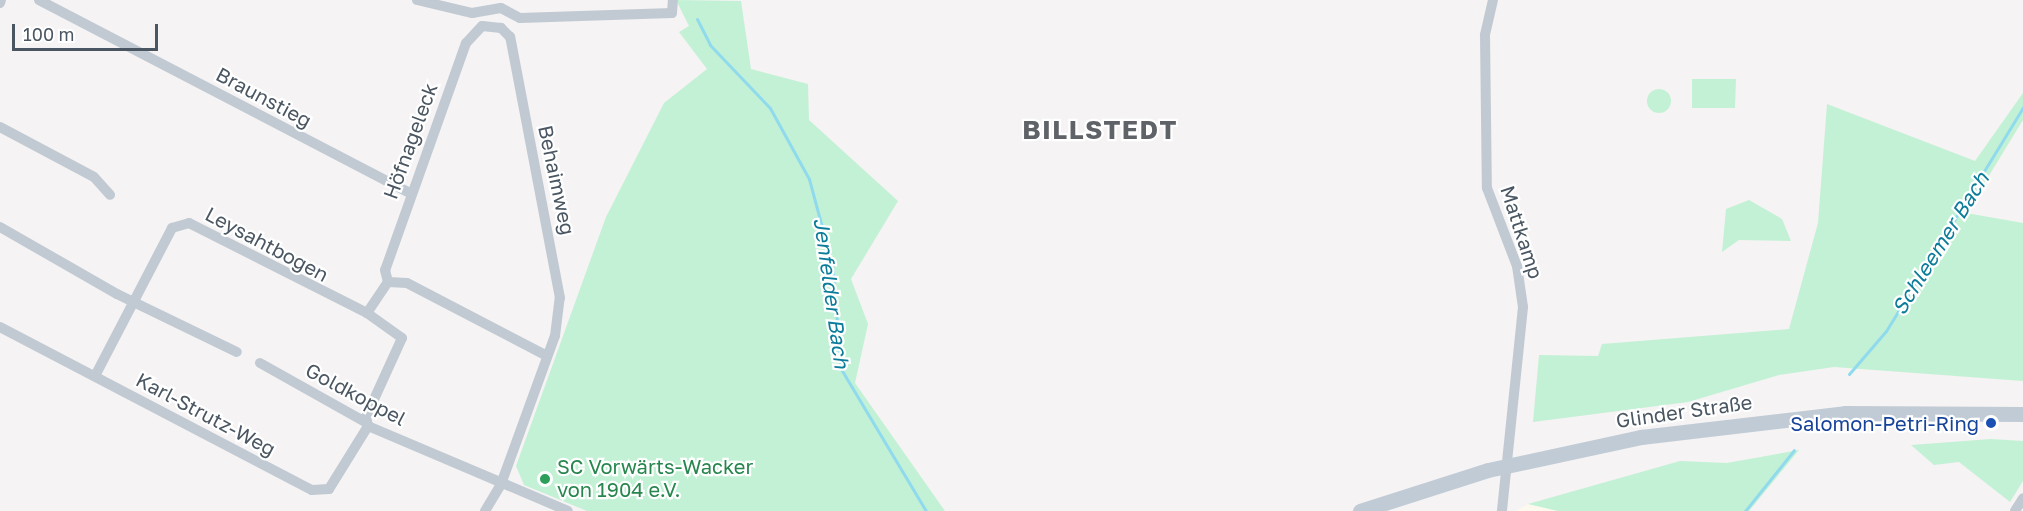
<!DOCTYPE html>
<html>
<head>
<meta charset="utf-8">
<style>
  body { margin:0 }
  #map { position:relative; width:2023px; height:511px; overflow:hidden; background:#f5f3f3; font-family:"Golos Text",sans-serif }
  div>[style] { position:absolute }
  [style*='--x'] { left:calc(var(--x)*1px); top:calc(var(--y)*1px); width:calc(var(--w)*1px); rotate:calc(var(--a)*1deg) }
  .commercial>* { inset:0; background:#fdf9ef }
  .green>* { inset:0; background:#c3f1d5 }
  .round { border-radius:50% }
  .stream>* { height:3px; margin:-1.5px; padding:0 1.5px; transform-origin:1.5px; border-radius:1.5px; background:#90daee }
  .minor>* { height:10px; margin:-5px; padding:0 5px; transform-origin:5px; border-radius:5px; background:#c1cad2 }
  .secondary>* { height:15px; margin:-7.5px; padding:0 7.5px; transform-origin:7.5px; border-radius:7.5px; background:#c1cbd6 }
  .dots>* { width:16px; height:16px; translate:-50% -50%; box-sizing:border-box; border:3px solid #fff; border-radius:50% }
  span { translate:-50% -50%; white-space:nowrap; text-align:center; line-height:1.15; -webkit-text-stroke:4.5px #fff; paint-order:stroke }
  .street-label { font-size:20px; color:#4a5661 }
  .transit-label { font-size:20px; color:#164399 }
  .right { translate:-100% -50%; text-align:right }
  .leisure-label { font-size:20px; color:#27864d }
  .left { translate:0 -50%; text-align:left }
  .water-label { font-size:21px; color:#0c7c9b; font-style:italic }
  .district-label { font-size:26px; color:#5f6368; font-weight:700; letter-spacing:1.5px }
  .scale { position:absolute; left:12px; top:24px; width:146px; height:27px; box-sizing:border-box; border:3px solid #4a5661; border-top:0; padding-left:8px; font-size:18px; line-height:21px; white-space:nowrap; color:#4a5661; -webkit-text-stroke:4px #fff; paint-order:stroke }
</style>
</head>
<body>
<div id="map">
  <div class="commercial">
    <i style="clip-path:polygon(1528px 504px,1558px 511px,1516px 511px)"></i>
  </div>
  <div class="green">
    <i style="clip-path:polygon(676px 0,741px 1px,751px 69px,808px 84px,809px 120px,898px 201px,851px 279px,868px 324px,855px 383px,945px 511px,587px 511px,524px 485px,516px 466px,606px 217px,664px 103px,707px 69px,679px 32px,689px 26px)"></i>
    <i style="clip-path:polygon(1692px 79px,1736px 79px,1735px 108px,1692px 108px)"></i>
    <i class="round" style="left:1647px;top:89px;width:24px;height:24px"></i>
    <i style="clip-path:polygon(2023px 93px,2023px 120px,1966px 213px,2023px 223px,2023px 381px,1834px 367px,1779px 375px,1688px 402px,1533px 422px,1539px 355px,1598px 356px,1602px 344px,1789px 329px,1818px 223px,1827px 104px,1975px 161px)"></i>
    <i style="clip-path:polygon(1749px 200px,1782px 219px,1791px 241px,1739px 240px,1722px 252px,1726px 209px)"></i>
    <i style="clip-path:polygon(1991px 439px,2023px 441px,2023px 481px,2010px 502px,1959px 462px,1934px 465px,1911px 445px)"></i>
    <i style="clip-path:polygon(1799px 450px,1749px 511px,1558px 511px,1528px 504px,1680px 461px,1727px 463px)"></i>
  </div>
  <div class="stream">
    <i style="--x:697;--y:19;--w:29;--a:63"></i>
    <i style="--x:710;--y:45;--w:87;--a:46.4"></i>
    <i style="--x:770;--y:108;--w:81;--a:61.2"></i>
    <i style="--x:809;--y:179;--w:88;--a:74.9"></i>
    <i style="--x:832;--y:264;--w:105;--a:85.1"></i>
    <i style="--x:841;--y:369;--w:165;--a:59.1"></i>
    <i style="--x:1849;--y:374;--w:57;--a:-49.3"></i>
    <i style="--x:1886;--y:331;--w:263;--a:-58.5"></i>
    <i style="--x:1745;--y:511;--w:78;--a:-51.2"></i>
  </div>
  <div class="minor">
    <i style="--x:39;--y:0;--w:417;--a:27.5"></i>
    <i style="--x:417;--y:0;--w:57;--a:13.3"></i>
    <i style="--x:472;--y:13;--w:29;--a:-10"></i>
    <i style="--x:501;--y:8;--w:21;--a:28"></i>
    <i style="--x:520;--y:18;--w:152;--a:-1.9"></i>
    <i style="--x:672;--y:13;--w:13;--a:-86"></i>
    <i style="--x:1493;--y:0;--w:36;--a:103"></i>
    <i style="--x:1485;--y:35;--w:153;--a:89.3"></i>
    <i style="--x:1487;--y:188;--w:84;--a:69"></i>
    <i style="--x:1517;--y:266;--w:41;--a:81.7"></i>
    <i style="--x:1523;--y:307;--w:205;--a:95.9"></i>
    <i style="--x:0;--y:3;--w:3;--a:-72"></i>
    <i style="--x:0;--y:127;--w:106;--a:28"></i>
    <i style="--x:94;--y:177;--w:24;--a:48"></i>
    <i style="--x:0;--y:227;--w:135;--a:29.8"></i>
    <i style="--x:117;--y:294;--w:133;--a:25.8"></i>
    <i style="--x:367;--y:313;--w:37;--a:-56"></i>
    <i style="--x:0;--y:327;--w:352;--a:27.6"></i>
    <i style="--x:312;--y:490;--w:17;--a:-3"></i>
    <i style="--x:329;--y:489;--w:74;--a:-58.2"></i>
    <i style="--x:260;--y:363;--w:123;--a:29.3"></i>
    <i style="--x:95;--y:376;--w:167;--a:-62.5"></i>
    <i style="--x:172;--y:228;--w:18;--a:-16"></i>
    <i style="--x:189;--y:223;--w:199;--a:26.8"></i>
    <i style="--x:367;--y:313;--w:43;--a:35.5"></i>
    <i style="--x:402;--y:338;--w:87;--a:114.5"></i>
    <i style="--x:366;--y:417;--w:9;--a:77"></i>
    <i style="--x:368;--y:426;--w:217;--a:23"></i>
    <i style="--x:485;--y:511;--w:31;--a:-59"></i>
    <i style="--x:501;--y:484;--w:158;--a:-70"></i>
    <i style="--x:555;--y:336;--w:38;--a:-83"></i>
    <i style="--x:560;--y:298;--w:266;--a:-100.8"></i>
    <i style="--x:510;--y:37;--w:13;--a:-135"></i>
    <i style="--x:501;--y:28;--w:19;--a:-174"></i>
    <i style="--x:482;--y:26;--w:23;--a:133"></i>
    <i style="--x:466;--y:43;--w:241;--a:109.6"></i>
    <i style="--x:385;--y:270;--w:12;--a:76"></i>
    <i style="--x:388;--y:282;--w:19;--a:3"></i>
    <i style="--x:407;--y:283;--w:158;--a:27.5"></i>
    <i style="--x:2015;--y:511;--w:15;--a:-58"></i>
  </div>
  <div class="secondary">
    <i style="--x:1360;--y:511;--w:134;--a:-17.8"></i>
    <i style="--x:1488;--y:470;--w:157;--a:-12.2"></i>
    <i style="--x:1641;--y:437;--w:205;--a:-6.7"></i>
    <i style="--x:1845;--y:413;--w:178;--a:0.3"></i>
  </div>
  <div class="dots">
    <i style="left:1991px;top:423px;background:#1a4fb4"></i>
    <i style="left:545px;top:479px;background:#2e9e5b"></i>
  </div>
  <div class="street-label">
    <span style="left:264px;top:97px;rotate:28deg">Braunstieg</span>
    <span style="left:410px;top:141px;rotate:-70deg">Höfnageleck</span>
    <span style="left:557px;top:180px;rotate:78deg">Behaimweg</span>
    <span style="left:1522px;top:232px;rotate:72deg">Mattkamp</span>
    <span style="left:267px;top:244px;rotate:28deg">Leysahtbogen</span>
    <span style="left:356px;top:394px;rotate:28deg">Goldkoppel</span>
    <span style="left:1684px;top:411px;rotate:-8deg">Glinder Straße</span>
    <span style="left:206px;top:414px;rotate:28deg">Karl-Strutz-Weg</span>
  </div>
  <div class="transit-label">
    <span class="right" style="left:1979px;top:423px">Salomon-Petri-Ring</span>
  </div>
  <div class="leisure-label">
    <span class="left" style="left:557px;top:478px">SC Vorwärts-Wacker<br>von 1904 e.V.</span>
  </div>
  <div class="water-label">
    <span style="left:1940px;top:243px;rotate:-58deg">Schleemer Bach</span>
    <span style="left:832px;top:293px;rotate:82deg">Jenfelder Bach</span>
  </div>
  <div class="district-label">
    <span style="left:1100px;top:130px">BILLSTEDT</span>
  </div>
  <div class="scale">100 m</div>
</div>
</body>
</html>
